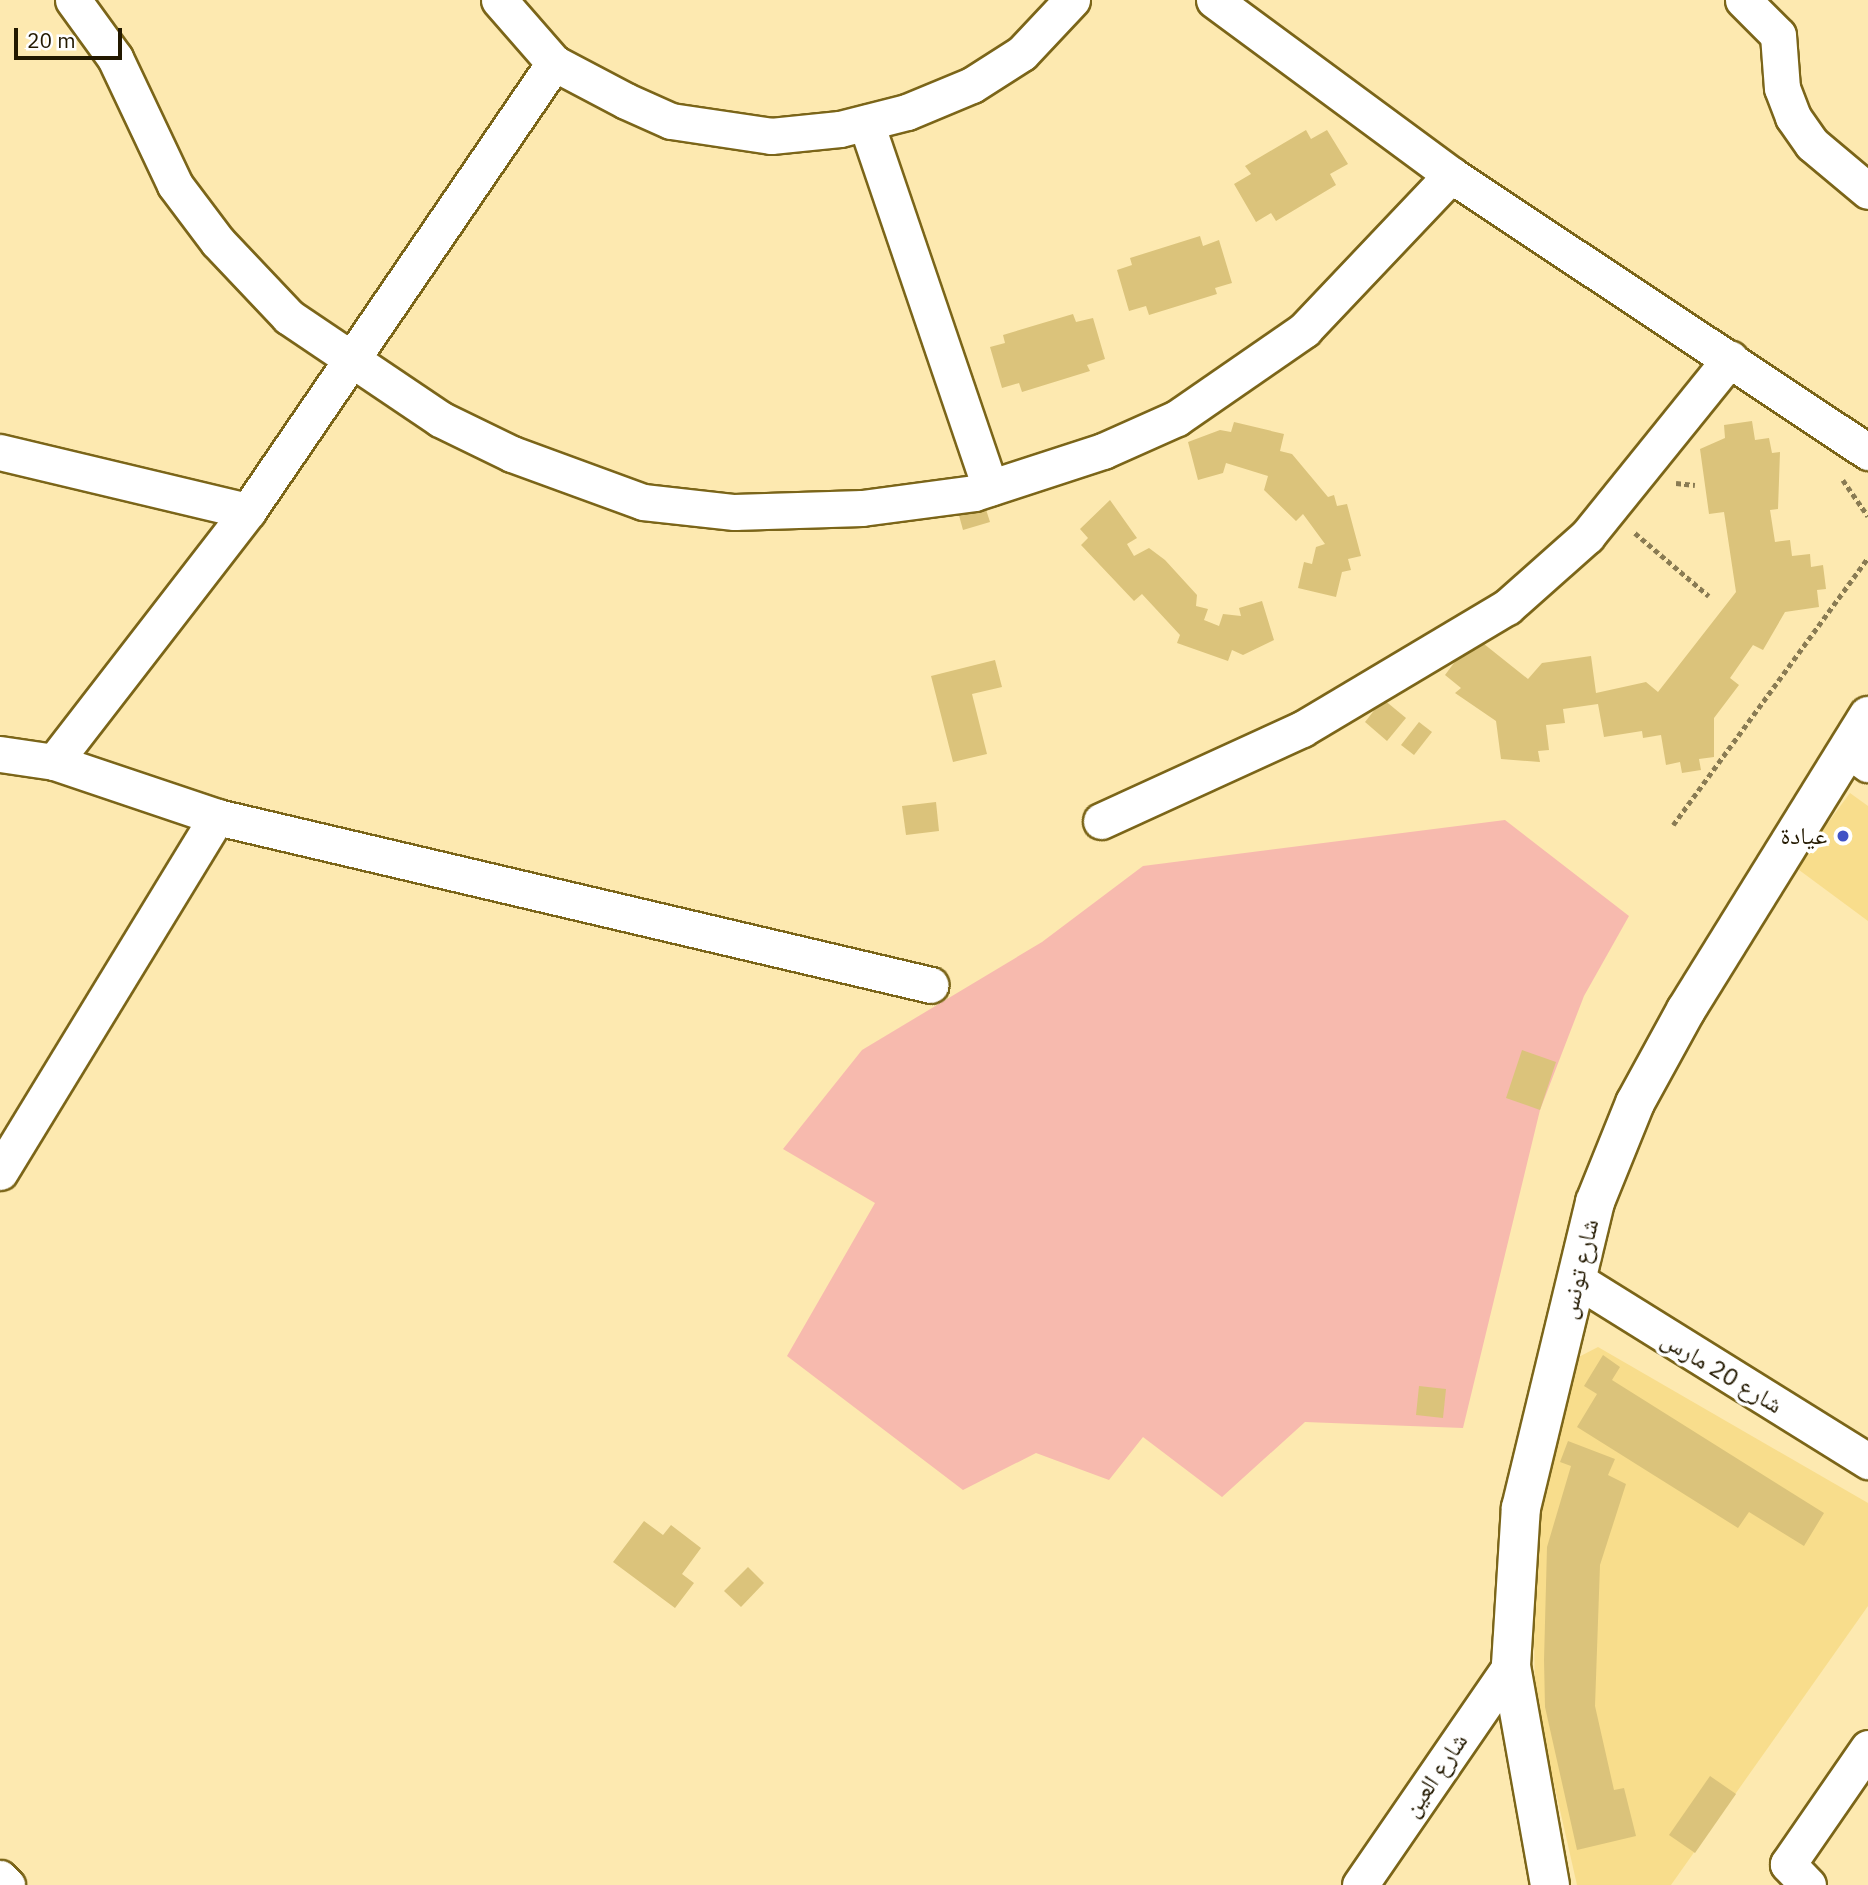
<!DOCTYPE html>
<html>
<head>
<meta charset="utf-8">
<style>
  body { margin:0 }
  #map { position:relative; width:1868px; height:1885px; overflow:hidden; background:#fde9b0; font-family:"IBM Plex Sans","Noto Naskh Arabic",sans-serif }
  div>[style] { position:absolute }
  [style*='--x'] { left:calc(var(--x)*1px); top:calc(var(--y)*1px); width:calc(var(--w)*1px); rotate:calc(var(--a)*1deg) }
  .built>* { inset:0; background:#f8dd8c }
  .green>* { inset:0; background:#f7baae }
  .building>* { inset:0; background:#dbc37b }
  .path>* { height:4.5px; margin-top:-2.25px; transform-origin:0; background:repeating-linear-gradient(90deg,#897b53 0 5px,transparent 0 8.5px) }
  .roads { filter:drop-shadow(2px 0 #7b6519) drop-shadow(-2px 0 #7b6519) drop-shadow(0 2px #7b6519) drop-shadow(0 -2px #7b6519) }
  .minor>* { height:35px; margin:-17.5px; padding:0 17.5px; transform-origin:17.5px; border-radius:17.5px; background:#fff }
  .tertiary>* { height:38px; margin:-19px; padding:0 19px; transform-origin:19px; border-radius:19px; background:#fff }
  .dots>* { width:19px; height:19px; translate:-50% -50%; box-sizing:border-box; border:4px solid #fff; border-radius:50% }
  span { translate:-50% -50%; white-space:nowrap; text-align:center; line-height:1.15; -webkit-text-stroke:7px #fff; paint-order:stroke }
  .poi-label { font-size:24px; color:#231900 }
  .right { translate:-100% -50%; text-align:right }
  .street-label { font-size:24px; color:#231900 }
  .scale { position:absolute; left:14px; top:28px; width:108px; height:32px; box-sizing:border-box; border:4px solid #231900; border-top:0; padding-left:9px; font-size:21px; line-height:24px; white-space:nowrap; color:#231900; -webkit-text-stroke:5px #fff; paint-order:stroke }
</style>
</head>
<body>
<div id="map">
  <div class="built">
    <i style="clip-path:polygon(1850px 793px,1868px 806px,1868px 921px,1795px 867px)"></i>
    <i style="clip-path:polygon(1598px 1347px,1868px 1503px,1868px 1606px,1671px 1885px,1577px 1885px,1535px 1700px,1533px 1565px,1548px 1468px,1569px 1362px)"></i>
  </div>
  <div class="green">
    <i style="clip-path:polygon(1505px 820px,1629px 916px,1584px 996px,1540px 1110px,1463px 1428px,1305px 1422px,1222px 1497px,1143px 1437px,1109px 1480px,1036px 1453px,963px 1490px,787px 1356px,875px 1203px,783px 1149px,862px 1050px,1042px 942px,1143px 866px)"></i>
  </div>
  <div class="building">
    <i style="clip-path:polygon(1306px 130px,1311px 139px,1327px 130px,1348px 164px,1330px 174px,1336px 185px,1276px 221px,1271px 213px,1256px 222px,1234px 184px,1251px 174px,1245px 166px)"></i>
    <i style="clip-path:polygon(1200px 236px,1203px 246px,1219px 240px,1232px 283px,1215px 288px,1217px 294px,1149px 315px,1146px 306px,1129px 311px,1117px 270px,1132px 265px,1130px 258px)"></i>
    <i style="clip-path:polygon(1073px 314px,1076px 322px,1093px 318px,1105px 359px,1087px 365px,1090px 371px,1022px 392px,1019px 383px,1002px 388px,990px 347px,1005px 343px,1003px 335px)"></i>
    <i style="clip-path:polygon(1752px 421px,1755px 440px,1769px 438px,1772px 453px,1780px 452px,1778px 509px,1770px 510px,1775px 542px,1790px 540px,1792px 556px,1810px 554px,1811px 567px,1823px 565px,1826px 589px,1817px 590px,1819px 607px,1785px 612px,1763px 650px,1753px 645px,1730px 678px,1739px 685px,1714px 718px,1714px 757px,1699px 759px,1701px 770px,1682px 773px,1680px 762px,1666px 765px,1661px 735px,1643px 738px,1642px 731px,1604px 737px,1598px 704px,1563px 709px,1565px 723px,1546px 725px,1549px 750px,1538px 751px,1540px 762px,1501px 759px,1496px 721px,1455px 693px,1461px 688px,1445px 675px,1474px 636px,1528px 679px,1542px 663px,1591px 656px,1596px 693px,1646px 682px,1658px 692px,1736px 592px,1724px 512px,1709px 514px,1700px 449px,1725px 438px,1724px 425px)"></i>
    <i style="clip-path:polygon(1234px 422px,1284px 434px,1280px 451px,1292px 454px,1328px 497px,1334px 495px,1337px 506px,1347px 504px,1361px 556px,1348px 559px,1351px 570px,1342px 572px,1336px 597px,1298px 588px,1304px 562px,1312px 564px,1316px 547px,1325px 544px,1303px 514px,1296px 521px,1264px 490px,1268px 476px,1226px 463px,1223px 473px,1198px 480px,1188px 442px,1220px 430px,1231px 432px)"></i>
    <i style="clip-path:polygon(983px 500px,990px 522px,963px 530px,957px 508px)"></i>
    <i style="clip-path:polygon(1110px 500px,1137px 538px,1127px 544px,1134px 556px,1149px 548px,1165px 560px,1197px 595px,1196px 606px,1208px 609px,1204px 620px,1219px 626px,1223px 614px,1241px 616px,1239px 608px,1262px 601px,1274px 640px,1243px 655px,1232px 650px,1228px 661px,1177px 643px,1180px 635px,1142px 594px,1134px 601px,1081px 545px,1088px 538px,1080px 529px)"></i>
    <i style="clip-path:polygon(995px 660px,1002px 687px,972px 694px,987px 754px,953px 762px,931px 676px)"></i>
    <i style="clip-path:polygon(1383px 699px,1406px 718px,1387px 741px,1365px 722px)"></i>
    <i style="clip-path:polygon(1419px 722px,1432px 732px,1414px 755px,1401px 745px)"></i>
    <i style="clip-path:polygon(936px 802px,939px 831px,906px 835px,902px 806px)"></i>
    <i style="clip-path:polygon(1522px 1050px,1556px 1062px,1540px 1110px,1506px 1098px)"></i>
    <i style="clip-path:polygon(1603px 1355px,1620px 1367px,1612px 1380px,1824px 1513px,1804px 1546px,1749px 1512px,1738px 1528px,1577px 1427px,1597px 1394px,1584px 1386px)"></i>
    <i style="clip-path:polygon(1419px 1386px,1446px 1389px,1443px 1418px,1416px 1415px)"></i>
    <i style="clip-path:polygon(1568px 1441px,1615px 1459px,1608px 1475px,1626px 1484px,1600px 1565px,1595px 1706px,1614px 1790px,1624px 1788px,1636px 1836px,1577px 1850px,1545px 1707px,1544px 1660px,1547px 1547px,1571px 1466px,1560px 1462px)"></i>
    <i style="clip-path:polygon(644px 1521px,663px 1535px,671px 1525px,701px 1548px,682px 1574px,694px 1583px,675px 1608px,613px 1562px)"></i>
    <i style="clip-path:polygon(748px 1567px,764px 1583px,741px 1607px,724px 1591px)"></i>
    <i style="clip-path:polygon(1710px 1776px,1736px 1794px,1695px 1853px,1669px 1835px)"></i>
  </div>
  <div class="path">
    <i style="--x:1843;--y:480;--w:44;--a:55.2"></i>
    <i style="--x:1676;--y:483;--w:19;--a:6"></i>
    <i style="--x:1635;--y:533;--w:97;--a:40.4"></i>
    <i style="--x:1673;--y:825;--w:331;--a:-53.9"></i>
  </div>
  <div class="roads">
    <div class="minor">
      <i style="--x:73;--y:0;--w:72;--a:54.1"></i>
      <i style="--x:115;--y:58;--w:140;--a:64.7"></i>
      <i style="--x:175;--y:185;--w:71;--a:53"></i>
      <i style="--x:218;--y:242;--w:103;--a:46.6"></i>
      <i style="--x:289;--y:317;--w:182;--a:34"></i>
      <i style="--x:440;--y:419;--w:80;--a:25.9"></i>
      <i style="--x:512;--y:454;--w:140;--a:20.1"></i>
      <i style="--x:643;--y:502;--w:92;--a:6.3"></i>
      <i style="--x:734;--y:512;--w:128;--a:-1.8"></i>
      <i style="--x:862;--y:508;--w:113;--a:-7.6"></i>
      <i style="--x:974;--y:493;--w:136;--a:-18"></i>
      <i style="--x:1103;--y:451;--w:81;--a:-24"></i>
      <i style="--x:1177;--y:418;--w:155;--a:-34.7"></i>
      <i style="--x:1304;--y:330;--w:214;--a:-46.5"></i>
      <i style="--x:499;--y:0;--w:84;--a:48.9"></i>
      <i style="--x:554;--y:63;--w:81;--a:27.8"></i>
      <i style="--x:626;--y:101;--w:49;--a:24"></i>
      <i style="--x:671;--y:121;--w:101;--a:8.5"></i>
      <i style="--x:771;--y:136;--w:69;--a:-5.8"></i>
      <i style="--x:840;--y:129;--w:69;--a:-14.2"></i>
      <i style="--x:907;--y:112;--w:70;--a:-22.6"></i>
      <i style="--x:972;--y:85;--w:59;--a:-32.6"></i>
      <i style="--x:1022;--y:53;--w:73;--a:-46.7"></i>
      <i style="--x:1214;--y:0;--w:295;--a:36.4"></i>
      <i style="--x:1451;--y:175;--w:501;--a:33.59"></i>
      <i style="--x:1743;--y:0;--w:49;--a:45"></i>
      <i style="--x:1778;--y:35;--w:53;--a:85.7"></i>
      <i style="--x:1782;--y:88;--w:31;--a:69"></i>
      <i style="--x:1793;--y:117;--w:33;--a:55"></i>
      <i style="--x:1812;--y:144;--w:73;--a:40"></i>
      <i style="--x:866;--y:123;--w:385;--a:71.2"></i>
      <i style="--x:0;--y:452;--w:255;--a:13.4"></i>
      <i style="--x:1847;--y:749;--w:26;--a:36"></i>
      <i style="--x:0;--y:754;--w:55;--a:8.4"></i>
      <i style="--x:54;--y:762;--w:172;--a:18.6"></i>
      <i style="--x:217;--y:817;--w:733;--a:13.24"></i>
      <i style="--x:54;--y:762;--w:317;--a:-52.3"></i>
      <i style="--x:248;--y:511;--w:543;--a:-55.67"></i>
      <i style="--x:1101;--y:821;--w:221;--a:-24.6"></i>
      <i style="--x:1302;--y:729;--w:239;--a:-30.8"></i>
      <i style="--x:1507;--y:607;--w:107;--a:-41.6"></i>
      <i style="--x:1587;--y:536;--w:228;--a:-51.1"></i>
      <i style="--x:0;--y:1172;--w:416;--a:-58.6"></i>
      <i style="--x:1577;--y:1280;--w:343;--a:31.9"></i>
      <i style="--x:0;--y:1878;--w:10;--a:45"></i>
      <i style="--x:1360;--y:1885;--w:267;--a:-55.5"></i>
      <i style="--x:1808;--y:1885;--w:29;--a:-134"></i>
      <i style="--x:1788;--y:1864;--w:141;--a:-55.4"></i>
    </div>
    <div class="tertiary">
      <i style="--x:1550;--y:1885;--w:223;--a:-100.1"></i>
      <i style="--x:1511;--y:1665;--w:157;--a:-86.4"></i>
      <i style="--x:1521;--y:1508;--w:315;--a:-76.4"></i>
      <i style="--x:1595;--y:1202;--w:107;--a:-68"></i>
      <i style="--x:1635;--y:1103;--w:106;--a:-61.3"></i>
      <i style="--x:1686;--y:1010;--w:346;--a:-58.2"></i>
    </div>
  </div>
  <div class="dots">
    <i style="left:1843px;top:836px;background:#4052c5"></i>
  </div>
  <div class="poi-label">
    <span class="right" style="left:1827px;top:836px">عيادة</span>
  </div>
  <div class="street-label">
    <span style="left:1579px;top:1269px;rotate:-77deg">شارع تونس</span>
    <span style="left:1722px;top:1372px;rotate:31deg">شارع 20 مارس</span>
    <span style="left:1435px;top:1775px;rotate:-56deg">شارع العين</span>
  </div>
  <div class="scale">20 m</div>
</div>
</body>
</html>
